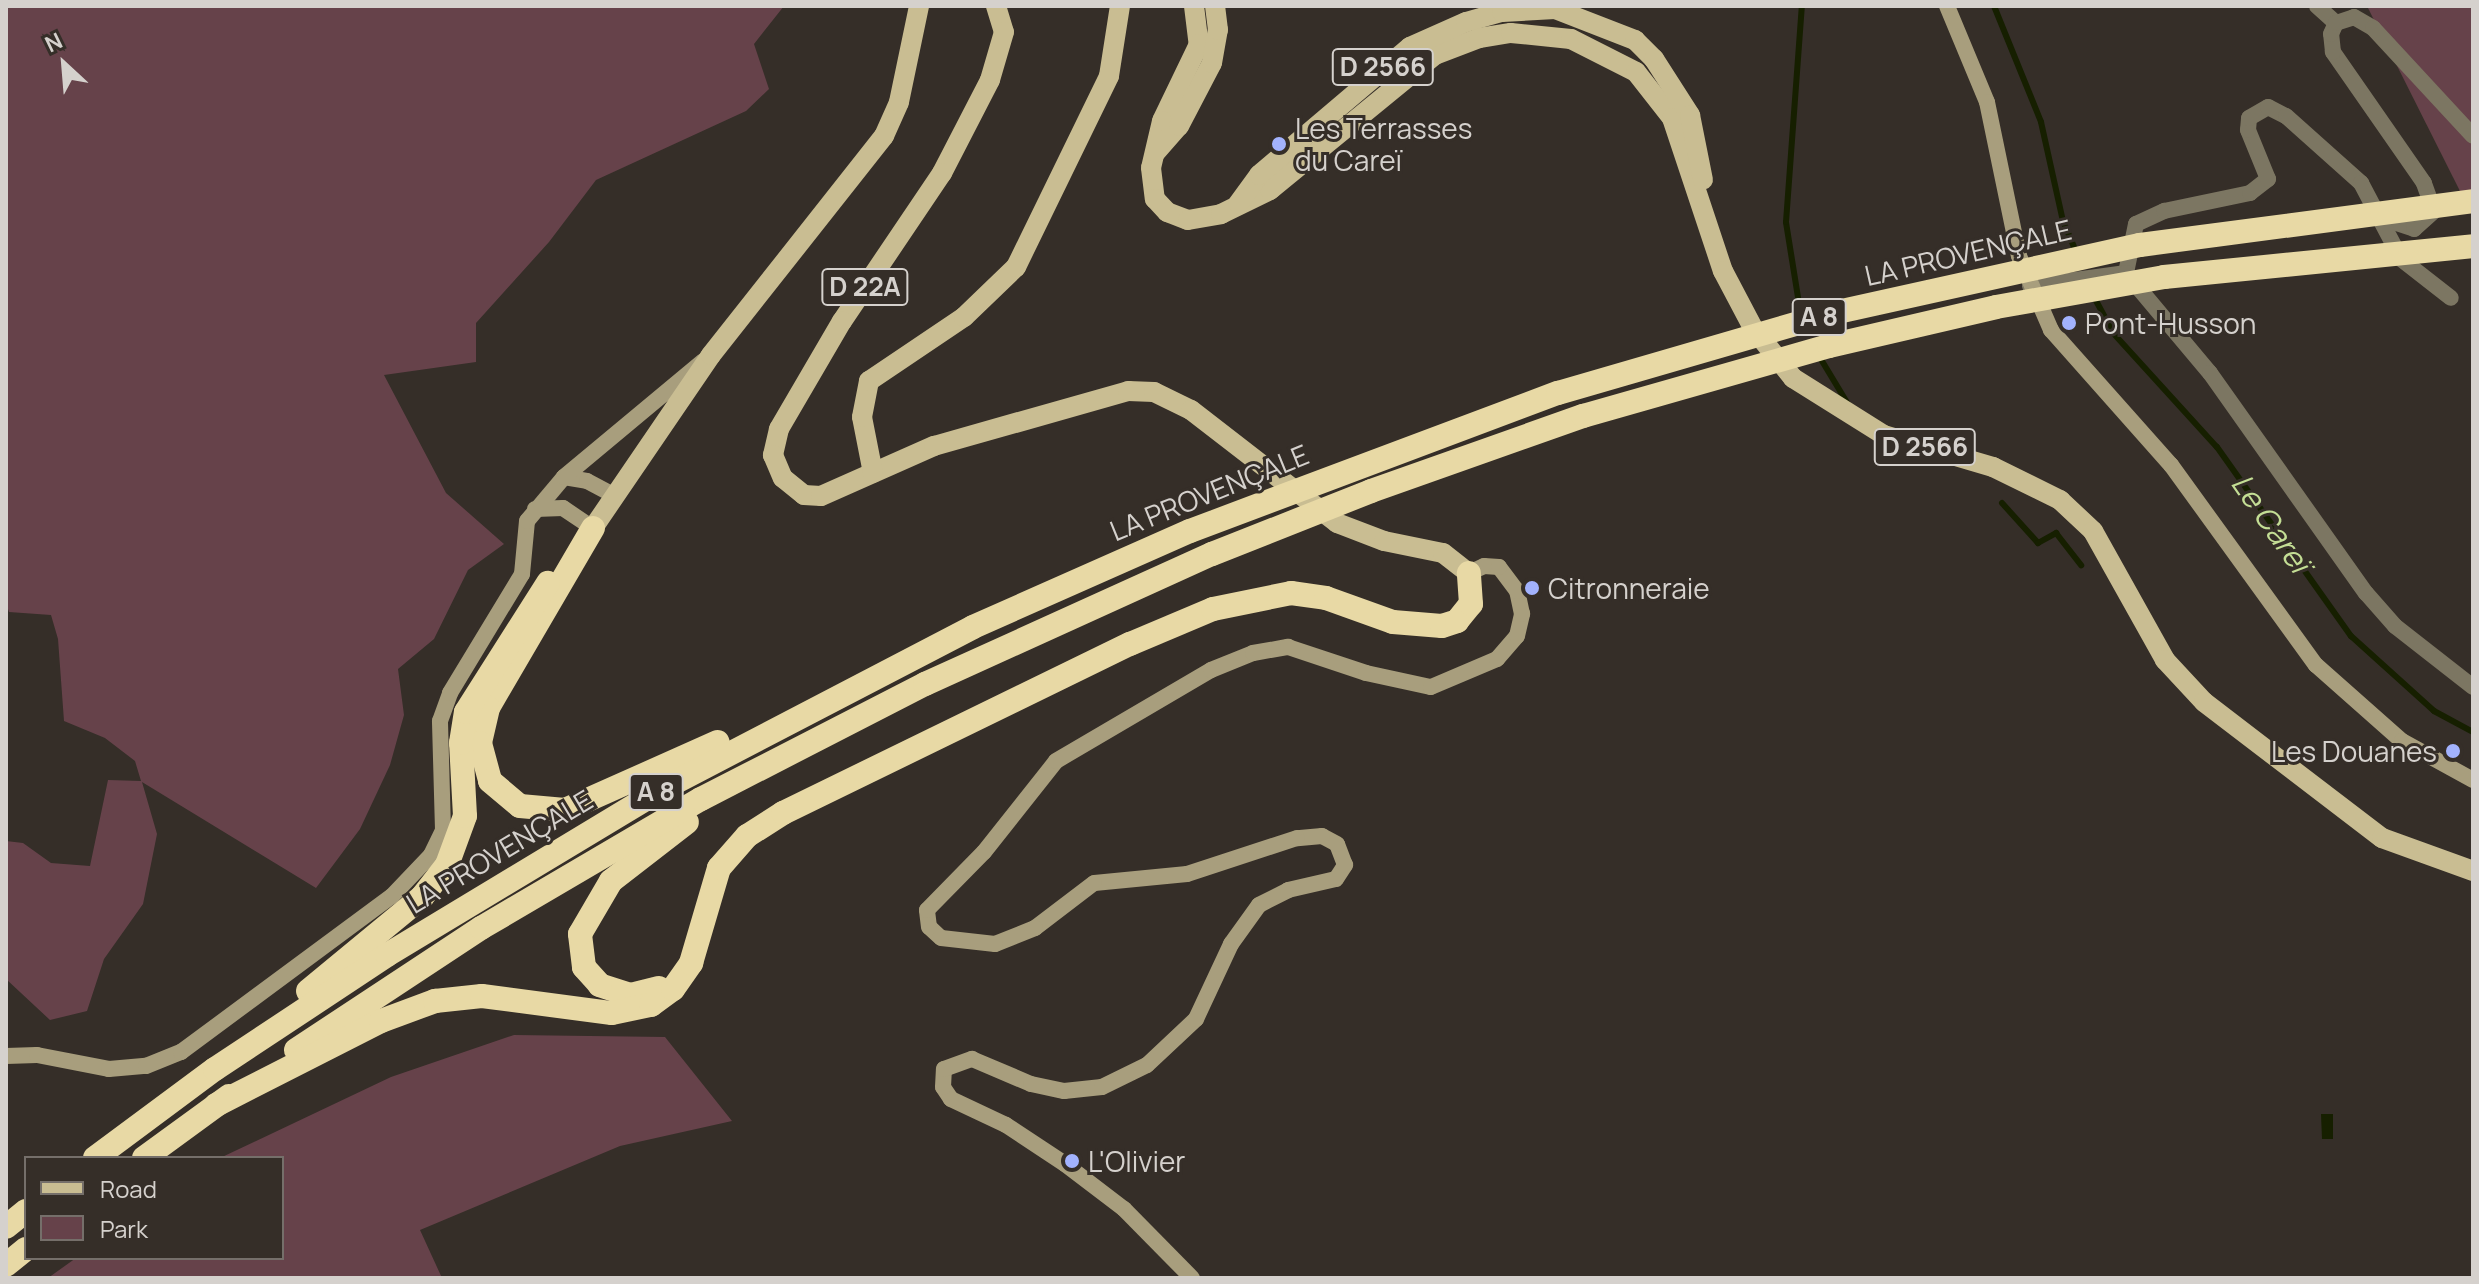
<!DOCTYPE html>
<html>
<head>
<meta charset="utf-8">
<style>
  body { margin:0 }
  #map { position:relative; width:2479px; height:1284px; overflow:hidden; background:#352e28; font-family:Manrope,sans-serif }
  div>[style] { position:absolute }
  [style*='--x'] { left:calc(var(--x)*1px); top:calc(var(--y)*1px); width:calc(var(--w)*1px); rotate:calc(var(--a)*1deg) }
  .green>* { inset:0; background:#66424a }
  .water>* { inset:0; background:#161f00 }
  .stream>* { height:6px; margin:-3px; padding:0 3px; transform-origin:3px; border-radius:3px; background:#161f00 }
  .street>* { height:16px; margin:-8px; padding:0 8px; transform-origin:8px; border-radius:8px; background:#7c7662 }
  .secondary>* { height:16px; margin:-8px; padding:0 8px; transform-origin:8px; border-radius:8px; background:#a89e7d }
  .primary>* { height:20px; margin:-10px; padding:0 10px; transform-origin:10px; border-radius:10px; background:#c9bd92 }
  .highway>* { height:24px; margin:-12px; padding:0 12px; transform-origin:12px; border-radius:12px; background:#e8d9a5 }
  .highway-bridge>* { height:24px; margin:-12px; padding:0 12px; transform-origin:12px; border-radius:12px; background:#e8d9a5 }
  .dots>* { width:22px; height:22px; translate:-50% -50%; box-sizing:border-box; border:4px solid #352e28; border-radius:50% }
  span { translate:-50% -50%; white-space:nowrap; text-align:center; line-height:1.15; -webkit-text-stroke:6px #352e28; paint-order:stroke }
  .shield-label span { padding:2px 6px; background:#352e28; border:2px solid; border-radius:6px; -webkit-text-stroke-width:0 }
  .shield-label { font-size:26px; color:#d5d1cd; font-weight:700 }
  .poi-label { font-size:28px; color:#d5d1cd }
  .left { translate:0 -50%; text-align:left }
  .right { translate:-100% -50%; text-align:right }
  .street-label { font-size:28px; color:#d5d1cd }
  .water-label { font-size:30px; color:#c4de95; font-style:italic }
  .frame { position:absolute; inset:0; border:8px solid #d5d1cd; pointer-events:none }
  .legend { position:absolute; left:24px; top:1156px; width:260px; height:104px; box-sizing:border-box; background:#352e28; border:2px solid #756f6a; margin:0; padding:10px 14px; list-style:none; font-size:24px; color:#d5d1cd }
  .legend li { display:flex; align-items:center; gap:16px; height:40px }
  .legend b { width:40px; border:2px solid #756f6a }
  .north { position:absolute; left:24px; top:24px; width:80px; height:80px; -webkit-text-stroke:6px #352e28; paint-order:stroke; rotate:334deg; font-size:22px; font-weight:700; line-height:32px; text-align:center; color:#d5d1cd }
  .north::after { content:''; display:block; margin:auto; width:28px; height:36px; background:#d5d1cd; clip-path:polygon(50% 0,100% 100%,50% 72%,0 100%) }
</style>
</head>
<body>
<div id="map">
  <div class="green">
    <i style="clip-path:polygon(6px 6px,784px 6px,754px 44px,769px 89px,746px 111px,596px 180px,549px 242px,476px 323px,476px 362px,384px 375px,446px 493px,504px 544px,468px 570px,434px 639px,398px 669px,404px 715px,390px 765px,360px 829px,316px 888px,142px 782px,157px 834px,143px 904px,104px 959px,87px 1011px,50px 1020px,6px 979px,6px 841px,23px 843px,51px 863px,90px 866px,108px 780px,141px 781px,135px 761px,105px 738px,64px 721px,58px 639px,51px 615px,9px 612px,6px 603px)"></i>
    <i style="clip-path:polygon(2367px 6px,2473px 6px,2473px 217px)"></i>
    <i style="clip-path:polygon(514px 1035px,665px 1037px,732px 1121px,620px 1146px,420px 1230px,442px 1278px,48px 1278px,76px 1258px,282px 1258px,282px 1158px,220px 1158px,391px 1077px)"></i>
  </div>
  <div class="water">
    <i style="clip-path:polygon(2321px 1114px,2333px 1114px,2333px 1139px,2322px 1139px)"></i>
  </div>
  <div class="stream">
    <i style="--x:1994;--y:6;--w:125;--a:67.9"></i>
    <i style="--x:2041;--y:122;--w:101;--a:77.5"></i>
    <i style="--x:2063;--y:221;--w:34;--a:67"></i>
    <i style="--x:2094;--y:297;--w:42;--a:61.6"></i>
    <i style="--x:2114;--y:334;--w:153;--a:47.7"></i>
    <i style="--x:2217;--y:447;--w:232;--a:54.7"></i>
    <i style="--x:2351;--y:636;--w:112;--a:42.1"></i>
    <i style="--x:2434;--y:711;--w:44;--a:28.3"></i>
    <i style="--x:1801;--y:316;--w:95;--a:-99.1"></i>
    <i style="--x:1786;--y:222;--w:217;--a:-85.8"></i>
    <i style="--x:1819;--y:356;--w:56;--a:58.9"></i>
    <i style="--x:2002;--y:503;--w:54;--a:48"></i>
    <i style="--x:2038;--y:543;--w:21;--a:-29"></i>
    <i style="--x:2056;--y:533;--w:41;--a:52"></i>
  </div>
  <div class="street">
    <i style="--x:2317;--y:6;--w:25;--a:42"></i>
    <i style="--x:2384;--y:219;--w:32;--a:18"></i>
    <i style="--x:2414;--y:229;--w:27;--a:-42"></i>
    <i style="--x:2434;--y:211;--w:30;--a:-110"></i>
    <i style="--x:2424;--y:183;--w:160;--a:-124.8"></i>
    <i style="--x:2333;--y:52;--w:18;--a:-96"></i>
    <i style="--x:2331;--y:34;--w:12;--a:-66"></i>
    <i style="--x:2336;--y:23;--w:19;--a:-18"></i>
    <i style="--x:2354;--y:17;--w:22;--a:30"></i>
    <i style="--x:2373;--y:28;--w:147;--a:47.2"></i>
    <i style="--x:2126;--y:273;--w:50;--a:-78.5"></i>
    <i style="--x:2136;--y:224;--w:31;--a:-25"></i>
    <i style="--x:2164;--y:211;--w:88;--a:-11.8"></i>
    <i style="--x:2250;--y:193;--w:23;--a:-38"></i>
    <i style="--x:2268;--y:179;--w:53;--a:-112.2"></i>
    <i style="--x:2248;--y:130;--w:12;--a:-85"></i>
    <i style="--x:2249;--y:118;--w:22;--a:-30"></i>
    <i style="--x:2268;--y:107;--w:20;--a:27"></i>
    <i style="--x:2286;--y:116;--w:101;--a:41.8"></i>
    <i style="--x:2361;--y:183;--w:86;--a:62.2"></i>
    <i style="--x:2401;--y:259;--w:63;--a:38"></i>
    <i style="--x:2030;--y:286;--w:97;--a:-7.7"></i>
    <i style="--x:2126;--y:273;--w:131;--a:50"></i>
    <i style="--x:2210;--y:373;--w:270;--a:54.7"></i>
    <i style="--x:2366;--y:593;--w:44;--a:48.7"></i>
    <i style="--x:2395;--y:626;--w:99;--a:38"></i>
  </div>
  <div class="secondary">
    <i style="--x:1947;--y:6;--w:104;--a:67.4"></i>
    <i style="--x:1987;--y:102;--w:157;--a:78.3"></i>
    <i style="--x:2019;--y:256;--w:81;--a:66.6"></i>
    <i style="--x:2051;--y:330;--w:181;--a:48.4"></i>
    <i style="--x:2171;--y:465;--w:247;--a:54.1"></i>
    <i style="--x:2316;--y:665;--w:115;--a:41.5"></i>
    <i style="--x:2402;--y:741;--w:81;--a:28.8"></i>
    <i style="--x:564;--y:477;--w:23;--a:10"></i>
    <i style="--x:587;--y:481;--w:32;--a:28"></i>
    <i style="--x:535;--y:509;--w:28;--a:-2"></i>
    <i style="--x:563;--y:508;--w:36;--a:34"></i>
    <i style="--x:6;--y:1056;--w:31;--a:-2"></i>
    <i style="--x:37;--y:1055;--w:73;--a:11"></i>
    <i style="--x:109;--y:1069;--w:37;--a:-5"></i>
    <i style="--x:146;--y:1066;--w:38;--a:-22"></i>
    <i style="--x:181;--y:1052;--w:262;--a:-36.5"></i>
    <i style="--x:392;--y:896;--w:57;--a:-46.4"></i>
    <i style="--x:431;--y:855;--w:28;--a:-64"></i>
    <i style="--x:443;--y:830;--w:109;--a:-91.6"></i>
    <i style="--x:440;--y:721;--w:30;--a:-70"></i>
    <i style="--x:450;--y:693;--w:139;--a:-58.8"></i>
    <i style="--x:522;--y:574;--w:53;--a:-84.6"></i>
    <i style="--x:527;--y:521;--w:57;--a:-49.9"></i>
    <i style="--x:564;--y:477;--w:181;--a:-39.8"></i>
    <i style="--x:1192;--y:1278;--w:97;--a:-134.6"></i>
    <i style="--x:1124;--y:1209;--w:74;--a:-142.7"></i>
    <i style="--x:1065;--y:1164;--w:71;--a:-146.5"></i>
    <i style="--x:1006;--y:1125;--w:61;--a:-154.7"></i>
    <i style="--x:951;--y:1099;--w:14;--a:-124"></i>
    <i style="--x:943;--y:1087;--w:18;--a:-87"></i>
    <i style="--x:944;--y:1069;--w:30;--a:-20"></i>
    <i style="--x:972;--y:1059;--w:64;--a:23"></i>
    <i style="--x:1031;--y:1084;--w:34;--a:12"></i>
    <i style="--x:1064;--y:1091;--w:38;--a:-6"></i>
    <i style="--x:1102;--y:1087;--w:50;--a:-26.1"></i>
    <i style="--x:1147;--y:1065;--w:67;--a:-43.2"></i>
    <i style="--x:1196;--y:1019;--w:83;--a:-65"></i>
    <i style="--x:1231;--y:944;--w:48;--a:-54.3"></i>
    <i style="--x:1259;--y:905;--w:33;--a:-27"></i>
    <i style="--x:1288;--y:890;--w:49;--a:-12.9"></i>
    <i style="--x:1336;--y:879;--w:17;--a:-57"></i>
    <i style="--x:1345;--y:865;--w:22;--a:-111"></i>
    <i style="--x:1337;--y:844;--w:17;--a:-152"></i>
    <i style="--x:1322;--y:836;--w:25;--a:175"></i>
    <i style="--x:1297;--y:838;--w:116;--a:161.9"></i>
    <i style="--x:1187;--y:874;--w:93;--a:174.5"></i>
    <i style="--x:1094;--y:883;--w:74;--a:142.7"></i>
    <i style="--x:1035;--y:928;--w:43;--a:158.2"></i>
    <i style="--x:995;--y:944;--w:54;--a:-173.7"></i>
    <i style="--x:941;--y:938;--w:16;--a:-137"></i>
    <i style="--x:929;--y:927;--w:17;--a:-97"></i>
    <i style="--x:927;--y:910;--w:81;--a:-45.5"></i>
    <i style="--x:984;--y:852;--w:116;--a:-51.6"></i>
    <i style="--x:1056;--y:761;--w:180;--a:-30.4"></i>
    <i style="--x:1211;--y:670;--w:45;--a:-22"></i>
    <i style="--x:1253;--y:653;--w:36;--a:-10"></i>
    <i style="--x:1288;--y:647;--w:82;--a:18.4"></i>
    <i style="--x:1366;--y:673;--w:66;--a:12.2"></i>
    <i style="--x:1431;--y:687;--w:72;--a:-23"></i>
    <i style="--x:1497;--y:659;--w:30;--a:-49"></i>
    <i style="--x:1517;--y:636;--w:23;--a:-77"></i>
    <i style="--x:1522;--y:614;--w:24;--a:-102"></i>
    <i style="--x:1517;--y:591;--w:30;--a:-127"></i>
    <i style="--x:1499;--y:567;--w:15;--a:-176"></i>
    <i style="--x:1484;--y:566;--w:17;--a:155"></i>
  </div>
  <div class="primary">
    <i style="--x:996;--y:6;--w:27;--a:73"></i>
    <i style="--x:1004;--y:32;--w:50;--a:106.3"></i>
    <i style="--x:990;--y:80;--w:105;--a:117.3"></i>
    <i style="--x:942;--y:173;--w:179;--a:124"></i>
    <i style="--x:842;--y:321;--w:125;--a:120.3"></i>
    <i style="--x:779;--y:429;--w:27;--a:103"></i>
    <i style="--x:773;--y:455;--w:25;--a:67"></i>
    <i style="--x:783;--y:478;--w:27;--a:39"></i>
    <i style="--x:804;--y:495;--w:17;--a:3"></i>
    <i style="--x:821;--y:496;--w:124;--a:-23.9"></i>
    <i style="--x:934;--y:446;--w:202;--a:-15.8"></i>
    <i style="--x:1128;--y:391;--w:26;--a:2"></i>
    <i style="--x:1154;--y:392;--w:41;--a:25.9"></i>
    <i style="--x:1191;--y:410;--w:185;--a:37.7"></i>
    <i style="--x:1337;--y:523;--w:50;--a:21"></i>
    <i style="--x:1384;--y:541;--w:60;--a:11.5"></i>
    <i style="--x:1443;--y:553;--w:33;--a:38"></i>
    <i style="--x:1194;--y:6;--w:38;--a:83"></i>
    <i style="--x:1199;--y:44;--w:85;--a:115.7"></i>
    <i style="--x:1162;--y:121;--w:48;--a:103.2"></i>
    <i style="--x:1151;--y:168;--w:31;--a:83"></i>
    <i style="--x:1155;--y:199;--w:18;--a:47"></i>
    <i style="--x:1167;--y:212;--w:22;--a:21"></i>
    <i style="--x:1188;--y:220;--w:34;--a:-10"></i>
    <i style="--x:1221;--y:214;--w:55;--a:-26.1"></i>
    <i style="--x:1270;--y:190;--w:213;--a:-39.3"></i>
    <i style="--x:1435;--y:55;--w:47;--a:-21.1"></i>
    <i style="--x:1479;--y:38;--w:32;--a:-9"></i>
    <i style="--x:1511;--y:33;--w:60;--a:5.7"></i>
    <i style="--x:1571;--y:39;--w:73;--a:26.9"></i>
    <i style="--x:1636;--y:72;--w:58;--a:52"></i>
    <i style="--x:1672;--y:118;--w:161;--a:71.6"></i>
    <i style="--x:1723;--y:271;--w:64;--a:62.2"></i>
    <i style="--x:1753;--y:328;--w:64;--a:51.3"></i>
    <i style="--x:1793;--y:378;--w:107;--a:32.1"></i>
    <i style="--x:1884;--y:435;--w:114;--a:16.4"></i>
    <i style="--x:1993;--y:467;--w:75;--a:26.2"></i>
    <i style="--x:2060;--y:500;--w:45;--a:43.2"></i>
    <i style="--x:2093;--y:531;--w:148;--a:60.8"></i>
    <i style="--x:2165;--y:660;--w:57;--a:47.1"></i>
    <i style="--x:2204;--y:702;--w:224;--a:37.4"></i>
    <i style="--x:2382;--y:838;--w:97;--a:19.9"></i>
    <i style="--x:1156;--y:152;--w:35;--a:-49"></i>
    <i style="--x:1179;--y:126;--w:71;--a:-62.4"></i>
    <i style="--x:1212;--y:63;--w:34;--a:-80"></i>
    <i style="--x:1218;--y:30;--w:24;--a:-97"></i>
    <i style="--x:1238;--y:204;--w:36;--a:-54"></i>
    <i style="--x:1259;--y:175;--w:198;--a:-40.3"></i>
    <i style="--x:1410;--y:47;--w:61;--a:-24.1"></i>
    <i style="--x:1466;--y:22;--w:37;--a:-16"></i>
    <i style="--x:1502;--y:12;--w:53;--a:-3.2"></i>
    <i style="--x:1555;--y:9;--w:86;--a:21.2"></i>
    <i style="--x:1635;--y:40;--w:27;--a:45"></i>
    <i style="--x:1654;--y:59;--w:67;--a:57.3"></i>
    <i style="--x:1690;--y:115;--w:66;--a:78.7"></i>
    <i style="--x:873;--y:473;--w:57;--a:-101.1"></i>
    <i style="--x:862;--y:417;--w:37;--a:-79"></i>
    <i style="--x:869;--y:381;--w:115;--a:-34"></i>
    <i style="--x:964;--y:317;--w:72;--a:-43.9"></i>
    <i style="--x:1016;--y:267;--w:212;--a:-64"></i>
    <i style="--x:1109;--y:76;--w:71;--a:-81.1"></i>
    <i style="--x:593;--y:528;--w:209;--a:-55.7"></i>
    <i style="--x:711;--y:355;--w:279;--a:-51.7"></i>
    <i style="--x:884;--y:136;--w:37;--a:-66"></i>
    <i style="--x:899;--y:102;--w:98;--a:-78.2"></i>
  </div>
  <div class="highway">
    <i style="--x:593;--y:528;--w:208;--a:120.3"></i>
    <i style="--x:488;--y:708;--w:36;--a:103"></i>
    <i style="--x:480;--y:743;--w:39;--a:75"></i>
    <i style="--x:490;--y:781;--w:39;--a:40"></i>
    <i style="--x:520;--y:806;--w:45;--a:5.1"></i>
    <i style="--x:565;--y:810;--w:167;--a:-24"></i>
    <i style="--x:659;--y:988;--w:30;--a:166"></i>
    <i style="--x:630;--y:995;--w:32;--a:-162"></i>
    <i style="--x:600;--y:985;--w:24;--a:-132"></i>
    <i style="--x:584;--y:967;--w:33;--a:-97"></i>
    <i style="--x:580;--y:934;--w:61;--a:-59.7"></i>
    <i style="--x:611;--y:881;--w:96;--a:-37.8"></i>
    <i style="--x:308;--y:991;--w:148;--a:-39.5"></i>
    <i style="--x:422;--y:897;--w:41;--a:-52"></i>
    <i style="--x:447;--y:865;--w:52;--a:-69.8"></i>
    <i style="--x:465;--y:816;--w:73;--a:-93.1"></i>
    <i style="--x:461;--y:743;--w:31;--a:-81"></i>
    <i style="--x:466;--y:712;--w:153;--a:-57.6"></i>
    <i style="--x:296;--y:1050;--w:222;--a:-33.4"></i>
    <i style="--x:481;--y:928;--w:255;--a:-30.4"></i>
    <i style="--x:701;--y:799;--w:252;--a:-27.2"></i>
    <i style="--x:925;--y:684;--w:315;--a:-24.4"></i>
    <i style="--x:216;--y:1105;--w:185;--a:-27"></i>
    <i style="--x:381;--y:1021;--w:58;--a:-20.3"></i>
    <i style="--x:435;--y:1001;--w:47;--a:-6.1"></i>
    <i style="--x:482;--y:996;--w:131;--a:7.5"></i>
    <i style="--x:612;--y:1013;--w:40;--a:-12"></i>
    <i style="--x:651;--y:1005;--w:27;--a:-36"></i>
    <i style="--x:673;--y:989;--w:32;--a:-55"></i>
    <i style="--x:691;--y:963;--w:99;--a:-73.6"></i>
    <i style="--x:719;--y:868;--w:43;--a:-48.8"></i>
    <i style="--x:747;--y:836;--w:43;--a:-32.6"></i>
    <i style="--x:783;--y:813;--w:386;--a:-26"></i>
    <i style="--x:1130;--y:644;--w:90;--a:-22.9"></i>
    <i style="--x:1213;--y:609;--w:80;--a:-11.6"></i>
    <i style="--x:1291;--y:593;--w:35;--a:8"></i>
    <i style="--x:1326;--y:598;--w:71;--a:19.7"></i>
    <i style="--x:1393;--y:622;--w:49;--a:4.7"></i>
    <i style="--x:1442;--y:626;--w:16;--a:-18"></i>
    <i style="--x:1457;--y:621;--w:22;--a:-51"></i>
    <i style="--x:1471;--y:604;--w:31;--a:-94"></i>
    <i style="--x:95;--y:1158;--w:149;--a:-36.6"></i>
    <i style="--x:215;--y:1069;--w:206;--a:-33.5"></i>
    <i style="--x:387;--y:955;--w:326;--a:-31.1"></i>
    <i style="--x:666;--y:787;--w:346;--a:-27.5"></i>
    <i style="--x:973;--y:627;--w:237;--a:-23.9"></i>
    <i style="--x:144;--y:1158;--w:105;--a:-36.1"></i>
    <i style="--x:6;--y:1227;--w:26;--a:-39"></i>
    <i style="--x:6;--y:1265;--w:26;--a:-39"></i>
  </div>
  <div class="highway-bridge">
    <i style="--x:1190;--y:531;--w:393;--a:-20.6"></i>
    <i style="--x:1558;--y:393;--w:286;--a:-16.2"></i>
    <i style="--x:1833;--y:313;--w:314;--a:-12.5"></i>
    <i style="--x:2140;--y:245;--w:336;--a:-7.5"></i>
    <i style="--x:1212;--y:554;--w:171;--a:-21.6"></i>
    <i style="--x:1371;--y:491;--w:225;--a:-19.5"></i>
    <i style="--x:1583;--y:416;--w:256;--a:-15.9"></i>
    <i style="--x:1829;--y:346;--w:171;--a:-13.1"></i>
    <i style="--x:1996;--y:307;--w:171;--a:-10.1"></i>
    <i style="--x:2164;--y:277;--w:311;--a:-5.7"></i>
  </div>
  <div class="dots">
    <i style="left:1279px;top:144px;background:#a2b2fd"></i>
    <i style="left:2069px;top:323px;background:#a2b2fd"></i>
    <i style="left:1532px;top:588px;background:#a2b2fd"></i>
    <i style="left:2453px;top:751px;background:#a2b2fd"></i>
    <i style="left:1072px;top:1161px;background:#a2b2fd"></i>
  </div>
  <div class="shield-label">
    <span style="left:1383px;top:67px">D 2566</span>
    <span style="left:865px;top:287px">D 22A</span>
    <span style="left:1819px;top:317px">A 8</span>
    <span style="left:1925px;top:447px">D 2566</span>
    <span style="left:656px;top:792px">A 8</span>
  </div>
  <div class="poi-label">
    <span class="left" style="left:1295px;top:144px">Les Terrasses<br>du Careï</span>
    <span class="left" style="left:2085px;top:323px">Pont-Husson</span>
    <span class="left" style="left:1548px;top:588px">Citronneraie</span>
    <span class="right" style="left:2437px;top:751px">Les Douanes</span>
    <span class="left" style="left:1088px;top:1161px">L'Olivier</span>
  </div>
  <div class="street-label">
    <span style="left:1968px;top:252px;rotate:-13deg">LA PROVENÇALE</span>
    <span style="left:1209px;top:492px;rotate:-22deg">LA PROVENÇALE</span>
    <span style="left:499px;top:851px;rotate:-31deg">LA PROVENÇALE</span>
  </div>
  <div class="water-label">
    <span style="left:2271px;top:523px;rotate:55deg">Le Careï</span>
  </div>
  <div class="frame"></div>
  <ul class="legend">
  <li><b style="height:10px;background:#c9bd92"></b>Road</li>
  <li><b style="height:22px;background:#66424a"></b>Park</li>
  </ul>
  <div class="north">N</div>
</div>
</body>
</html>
